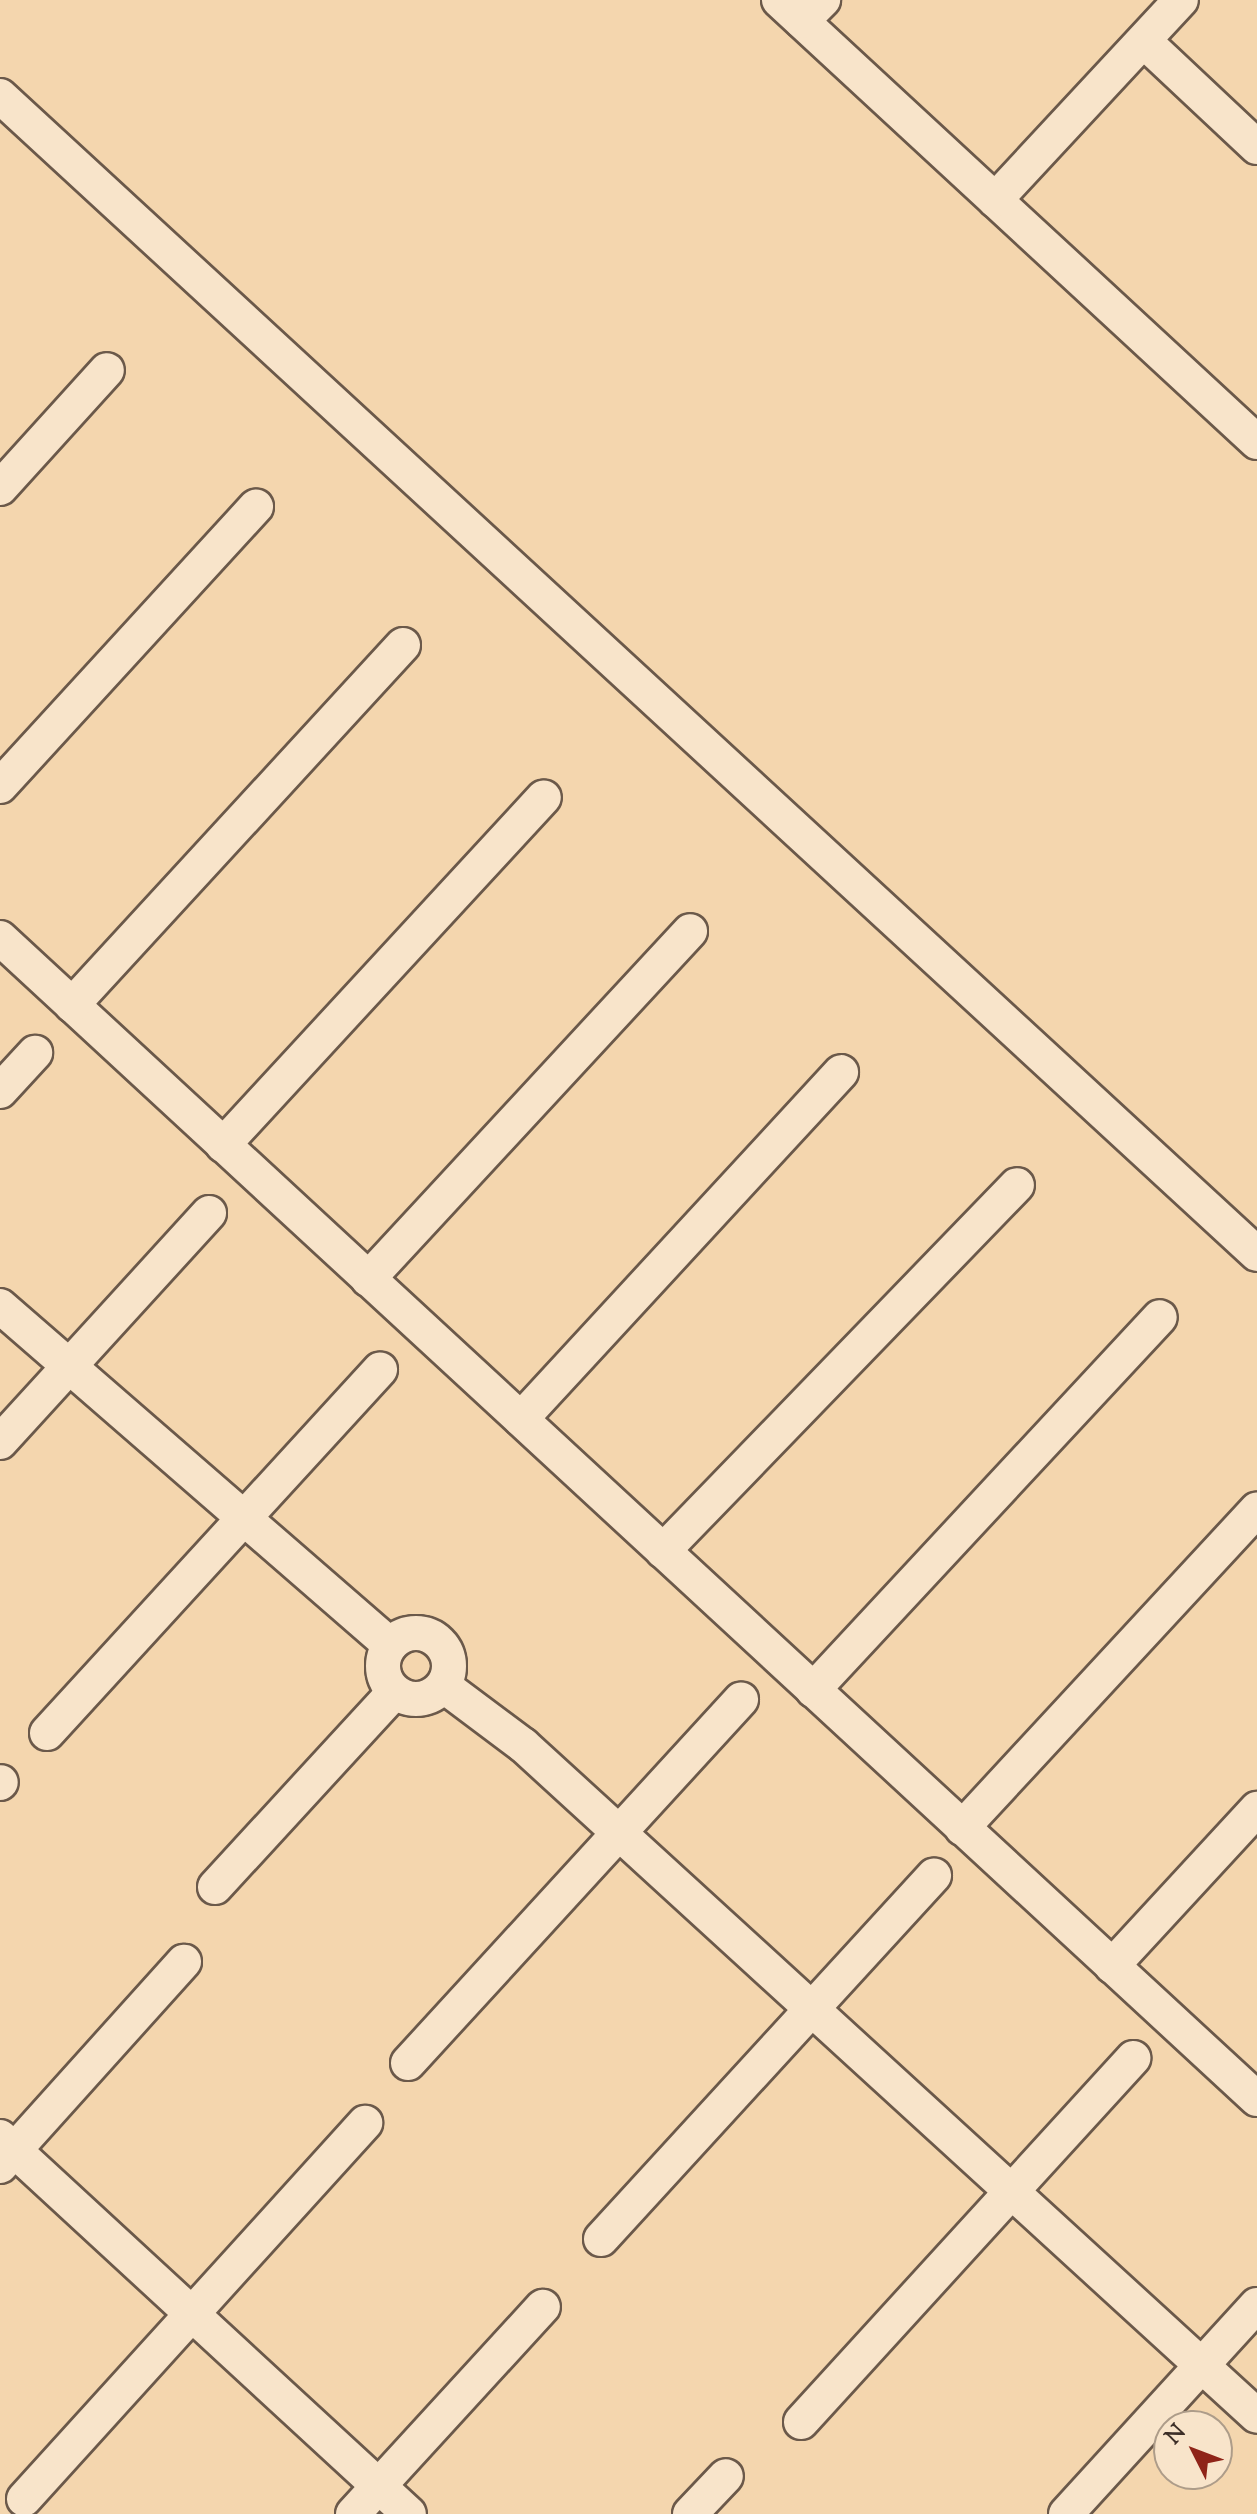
<!DOCTYPE html>
<html>
<head>
<meta charset="utf-8">
<style>
  body { margin:0 }
  #map { position:relative; width:1257px; height:2514px; overflow:hidden; background:#f4d6ae; font-family:"Sorts Mill Goudy",serif }
  div>[style] { position:absolute }
  [style*='--x'] { left:calc(var(--x)*1px); top:calc(var(--y)*1px); width:calc(var(--w)*1px); rotate:calc(var(--a)*1deg) }
  .roads { filter:drop-shadow(2px 0 #6b594a) drop-shadow(-2px 0 #6b594a) drop-shadow(0 2px #6b594a) drop-shadow(0 -2px #6b594a) }
  .street>* { height:34px; margin:-17px; padding:0 17px; transform-origin:17px; border-radius:17px; background:#f8e4ca }
  .street>.ring { margin:-17px; padding:0; box-sizing:content-box; background:none; border:34px solid #f8e4ca; border-radius:50% }
  span { translate:-50% -50%; white-space:nowrap; text-align:center; line-height:1.15; -webkit-text-stroke:6px #f8e4ca; paint-order:stroke }
  .north { position:absolute; left:1153px; top:2410px; width:80px; height:80px; box-sizing:border-box; background:#f8e4ca; border:2px solid #ad9c89; border-radius:50%; rotate:312deg; font-size:22px; font-weight:700; line-height:32px; text-align:center; color:#3d2f28 }
  .north::after { content:''; display:block; margin:auto; width:28px; height:36px; background:#8f2418; clip-path:polygon(50% 0,100% 100%,50% 72%,0 100%) }
</style>
</head>
<body>
<div id="map">
  <div class="roads">
    <div class="street">
      <i style="--x:779;--y:0;--w:651;--a:42.76"></i>
      <i style="--x:802;--y:21;--w:30;--a:-45"></i>
      <i style="--x:1144;--y:41;--w:155;--a:43.2"></i>
      <i style="--x:0;--y:96;--w:1709;--a:42.65"></i>
      <i style="--x:995;--y:200;--w:273;--a:-47.1"></i>
      <i style="--x:0;--y:488;--w:159;--a:-47.8"></i>
      <i style="--x:0;--y:786;--w:379;--a:-47.5"></i>
      <i style="--x:0;--y:938;--w:1711;--a:42.73"></i>
      <i style="--x:72;--y:1005;--w:489;--a:-47.4"></i>
      <i style="--x:0;--y:1091;--w:52;--a:-47.4"></i>
      <i style="--x:223;--y:1145;--w:473;--a:-47.3"></i>
      <i style="--x:368;--y:1279;--w:474;--a:-47.2"></i>
      <i style="--x:0;--y:1306;--w:517;--a:41"></i>
      <i style="--x:521;--y:1419;--w:472;--a:-47.3"></i>
      <i style="--x:0;--y:1442;--w:310;--a:-47.6"></i>
      <i style="--x:663;--y:1551;--w:509;--a:-45.95"></i>
      <i class="ring" style="left:383px;top:1633px;width:32px;height:32px"></i>
      <i style="--x:444;--y:1686;--w:99;--a:36.8"></i>
      <i style="--x:523;--y:1745;--w:994;--a:42.43"></i>
      <i style="--x:813;--y:1690;--w:509;--a:-47.07"></i>
      <i style="--x:47;--y:1733;--w:493;--a:-47.5"></i>
      <i style="--x:0;--y:1783;--w:1;--a:-45"></i>
      <i style="--x:962;--y:1828;--w:434;--a:-47.2"></i>
      <i style="--x:215;--y:1887;--w:265;--a:-47.4"></i>
      <i style="--x:1112;--y:1966;--w:214;--a:-47.3"></i>
      <i style="--x:408;--y:2063;--w:493;--a:-47.5"></i>
      <i style="--x:0;--y:2137;--w:556;--a:42.67"></i>
      <i style="--x:0;--y:2166;--w:275;--a:-48"></i>
      <i style="--x:601;--y:2239;--w:493;--a:-47.5"></i>
      <i style="--x:801;--y:2422;--w:493;--a:-47.6"></i>
      <i style="--x:24;--y:2499;--w:508;--a:-47.79"></i>
      <i style="--x:353;--y:2514;--w:281;--a:-47.5"></i>
      <i style="--x:690;--y:2514;--w:52;--a:-46.5"></i>
      <i style="--x:1066;--y:2514;--w:283;--a:-47.6"></i>
    </div>
  </div>
  <div class="north">N</div>
</div>
</body>
</html>
